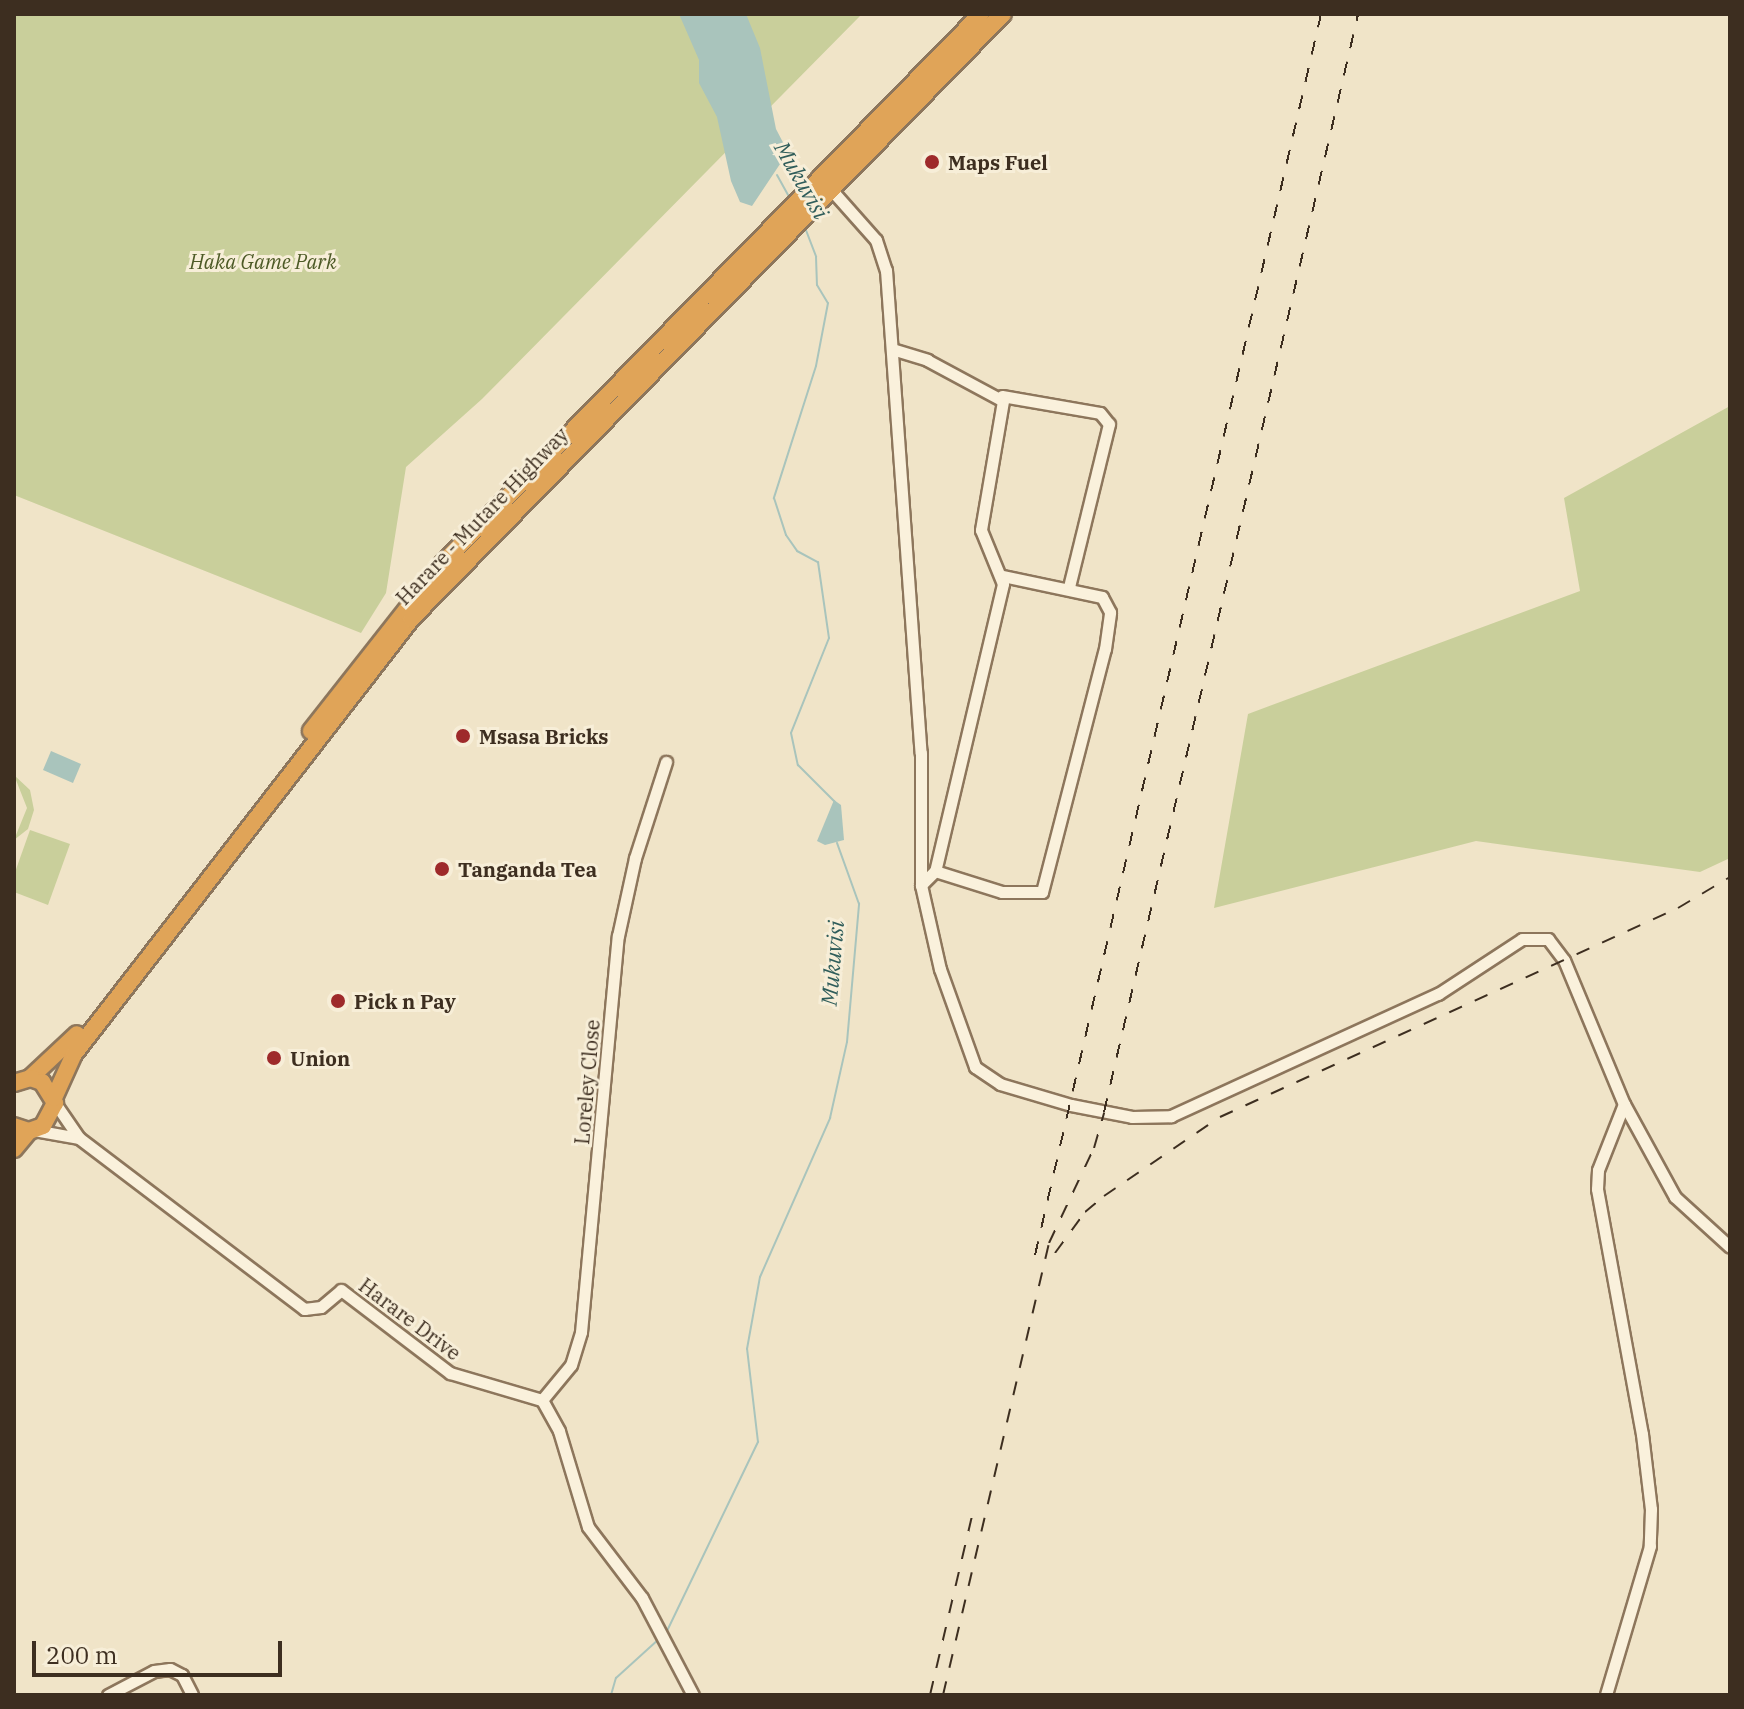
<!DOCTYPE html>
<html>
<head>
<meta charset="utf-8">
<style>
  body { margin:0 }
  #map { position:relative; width:1744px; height:1709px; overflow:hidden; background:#f0e4c8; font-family:"IBM Plex Serif",serif }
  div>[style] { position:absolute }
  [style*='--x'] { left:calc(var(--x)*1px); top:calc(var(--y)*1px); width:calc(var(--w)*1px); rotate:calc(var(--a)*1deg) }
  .green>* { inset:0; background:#c9cf9b }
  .water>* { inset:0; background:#a9c4bc }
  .stream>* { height:2px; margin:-1px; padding:0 1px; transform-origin:1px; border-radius:1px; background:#a9c4bc }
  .roads { filter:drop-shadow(2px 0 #8d765c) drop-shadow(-2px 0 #8d765c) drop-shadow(0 2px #8d765c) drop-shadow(0 -2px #8d765c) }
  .minor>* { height:11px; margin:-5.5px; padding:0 5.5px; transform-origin:5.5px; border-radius:5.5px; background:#faf1dc }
  .highway>* { height:16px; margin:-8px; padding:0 8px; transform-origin:8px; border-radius:8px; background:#e0a458 }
  .rail>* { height:2px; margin-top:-1px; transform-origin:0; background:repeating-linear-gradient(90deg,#3d2e20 0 14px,transparent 0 28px) }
  .dots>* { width:22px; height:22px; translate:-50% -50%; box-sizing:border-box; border:4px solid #f7eed8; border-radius:50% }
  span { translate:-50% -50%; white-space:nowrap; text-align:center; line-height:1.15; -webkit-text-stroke:6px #f7eed8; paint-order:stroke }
  .poi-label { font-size:20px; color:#3d2e20; font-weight:700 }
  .left { translate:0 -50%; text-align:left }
  .park-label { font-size:20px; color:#4d5a26; font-style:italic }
  .street-label { font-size:20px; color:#3d2e20 }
  .water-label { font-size:22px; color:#2f5d5a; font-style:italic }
  .frame { position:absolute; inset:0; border:16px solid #3d2e20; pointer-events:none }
  .scale { position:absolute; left:32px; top:1641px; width:250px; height:36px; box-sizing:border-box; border:4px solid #3d2e20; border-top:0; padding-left:10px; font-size:24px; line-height:28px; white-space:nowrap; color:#3d2e20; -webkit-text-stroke:6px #f7eed8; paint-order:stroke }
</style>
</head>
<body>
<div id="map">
  <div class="green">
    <i style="clip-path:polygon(14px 14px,862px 14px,482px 399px,406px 467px,386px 593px,361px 633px,14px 495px)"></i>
    <i style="clip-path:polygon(1730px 406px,1730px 858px,1700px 872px,1476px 841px,1214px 908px,1248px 714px,1580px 591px,1564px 498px)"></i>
    <i style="clip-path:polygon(14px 775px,30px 790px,34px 810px,28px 829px,14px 840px,27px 808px)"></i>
    <i style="clip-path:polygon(30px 830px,70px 844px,48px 905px,14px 892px,14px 875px)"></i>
  </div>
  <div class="water">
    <i style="clip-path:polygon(679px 14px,746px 14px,760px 48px,776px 129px,788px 152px,752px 206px,740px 202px,731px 181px,717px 117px,699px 83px,699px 60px)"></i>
    <i style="clip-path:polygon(51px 751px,81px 764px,73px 783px,43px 770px)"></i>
    <i style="clip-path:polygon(834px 800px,841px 805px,844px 840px,825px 845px,817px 841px)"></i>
  </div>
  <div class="stream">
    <i style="--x:777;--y:175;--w:26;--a:61"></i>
    <i style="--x:804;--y:225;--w:34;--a:69"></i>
    <i style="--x:816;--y:257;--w:28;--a:88"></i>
    <i style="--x:817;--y:285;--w:21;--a:59"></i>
    <i style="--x:828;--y:303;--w:64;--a:100.8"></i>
    <i style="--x:816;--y:366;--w:139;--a:107.7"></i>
    <i style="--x:774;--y:498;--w:39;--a:72"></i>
    <i style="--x:786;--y:535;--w:19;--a:55"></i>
    <i style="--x:797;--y:551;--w:24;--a:28"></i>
    <i style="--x:818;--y:562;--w:77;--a:81.8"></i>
    <i style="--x:829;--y:638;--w:102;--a:111.8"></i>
    <i style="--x:791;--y:733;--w:33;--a:78"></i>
    <i style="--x:798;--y:765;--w:52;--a:45"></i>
    <i style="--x:667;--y:1631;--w:210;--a:-64.3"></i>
    <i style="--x:758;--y:1442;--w:94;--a:-96.7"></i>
    <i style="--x:747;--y:1349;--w:73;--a:-79.8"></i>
    <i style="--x:760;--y:1277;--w:174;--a:-66.2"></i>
    <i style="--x:830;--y:1118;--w:78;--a:-77.4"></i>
    <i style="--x:847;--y:1042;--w:139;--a:-85"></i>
    <i style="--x:859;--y:904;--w:65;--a:-109.8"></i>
    <i style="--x:611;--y:1695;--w:18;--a:-74"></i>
    <i style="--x:616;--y:1678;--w:58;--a:-42.2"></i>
  </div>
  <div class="roads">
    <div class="minor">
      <i style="--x:828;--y:186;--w:72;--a:48.4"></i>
      <i style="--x:876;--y:240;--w:32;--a:72"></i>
      <i style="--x:886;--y:270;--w:484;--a:85.9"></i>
      <i style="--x:921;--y:753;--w:132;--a:90"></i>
      <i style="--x:921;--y:885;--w:86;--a:77.3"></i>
      <i style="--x:940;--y:969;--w:104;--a:70.3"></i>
      <i style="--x:975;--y:1067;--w:30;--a:34"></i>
      <i style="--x:1000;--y:1084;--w:74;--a:16.5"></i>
      <i style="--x:1071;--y:1105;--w:62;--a:11.1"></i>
      <i style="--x:1132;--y:1117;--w:39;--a:-1"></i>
      <i style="--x:1171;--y:1116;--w:294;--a:-24.6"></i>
      <i style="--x:1438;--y:994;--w:100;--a:-33.2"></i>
      <i style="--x:1522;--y:939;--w:26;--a:0"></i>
      <i style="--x:1548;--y:939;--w:26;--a:53"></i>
      <i style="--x:1564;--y:960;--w:156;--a:67.4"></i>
      <i style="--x:1624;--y:1104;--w:71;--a:111.5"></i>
      <i style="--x:1598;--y:1170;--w:19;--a:93"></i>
      <i style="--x:1597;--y:1189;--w:249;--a:79.6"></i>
      <i style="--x:1642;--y:1434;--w:76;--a:83.2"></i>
      <i style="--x:1651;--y:1509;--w:37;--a:92"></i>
      <i style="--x:1650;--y:1546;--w:155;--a:106.5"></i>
      <i style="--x:892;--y:349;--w:37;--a:17"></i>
      <i style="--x:927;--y:360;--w:86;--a:28.3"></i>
      <i style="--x:1003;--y:401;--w:131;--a:99.7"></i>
      <i style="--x:981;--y:530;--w:58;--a:67.8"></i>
      <i style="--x:1003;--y:584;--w:295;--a:103.3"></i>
      <i style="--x:935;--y:871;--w:20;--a:135"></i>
      <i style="--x:1002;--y:396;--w:99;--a:9.8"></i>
      <i style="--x:1100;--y:413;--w:14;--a:51"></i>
      <i style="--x:1109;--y:424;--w:168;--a:103.8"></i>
      <i style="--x:935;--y:871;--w:70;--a:17.4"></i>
      <i style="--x:1002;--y:892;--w:40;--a:0"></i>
      <i style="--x:1042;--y:892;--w:251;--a:-75.5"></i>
      <i style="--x:1105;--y:649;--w:37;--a:-82"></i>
      <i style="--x:1110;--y:612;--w:17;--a:-118"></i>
      <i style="--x:1102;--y:597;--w:102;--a:-168.1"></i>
      <i style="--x:55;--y:1103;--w:42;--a:55.6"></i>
      <i style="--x:79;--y:1138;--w:283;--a:37.2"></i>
      <i style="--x:304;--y:1309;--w:17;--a:-7"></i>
      <i style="--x:321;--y:1307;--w:26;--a:-40"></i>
      <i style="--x:341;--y:1290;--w:137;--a:37.3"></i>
      <i style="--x:450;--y:1373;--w:96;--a:16.4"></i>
      <i style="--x:542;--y:1400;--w:35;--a:61"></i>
      <i style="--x:559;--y:1431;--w:100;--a:73.2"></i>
      <i style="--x:588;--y:1527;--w:89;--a:52.7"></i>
      <i style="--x:642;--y:1598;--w:110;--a:62.3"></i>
      <i style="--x:1624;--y:1104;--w:106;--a:61.3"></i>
      <i style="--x:1675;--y:1197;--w:74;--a:42.3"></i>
      <i style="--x:34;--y:1130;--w:46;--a:10.1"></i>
      <i style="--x:542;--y:1400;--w:45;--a:-50.4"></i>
      <i style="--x:571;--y:1365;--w:34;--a:-73"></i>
      <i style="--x:581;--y:1332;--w:398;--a:-84.7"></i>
      <i style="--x:618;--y:936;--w:80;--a:-77.7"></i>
      <i style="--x:635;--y:858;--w:101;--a:-72.1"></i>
      <i style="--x:108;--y:1695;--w:52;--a:-27.6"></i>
      <i style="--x:154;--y:1671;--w:16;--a:-7"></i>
      <i style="--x:170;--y:1669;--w:13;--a:27"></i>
      <i style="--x:182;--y:1675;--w:22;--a:63"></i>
    </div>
    <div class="highway">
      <i style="--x:311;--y:731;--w:214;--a:-51.8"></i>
      <i style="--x:443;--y:563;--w:769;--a:-45.58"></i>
      <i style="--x:30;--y:1078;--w:64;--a:-43.1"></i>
      <i style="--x:14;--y:1083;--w:17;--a:-17"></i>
      <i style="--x:30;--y:1078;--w:13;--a:18"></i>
      <i style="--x:42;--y:1082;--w:25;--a:58"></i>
      <i style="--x:55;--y:1103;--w:26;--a:118"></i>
      <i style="--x:43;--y:1126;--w:15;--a:160"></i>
      <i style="--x:29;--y:1131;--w:16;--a:-162"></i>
      <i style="--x:54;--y:1098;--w:48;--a:-65.6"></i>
      <i style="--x:74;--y:1054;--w:550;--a:-52.23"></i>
      <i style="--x:411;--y:619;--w:846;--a:-45.62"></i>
      <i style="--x:14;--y:1149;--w:23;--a:-50"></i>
    </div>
  </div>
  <div class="rail">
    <i style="--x:1055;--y:1253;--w:51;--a:-53.8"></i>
    <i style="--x:1085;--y:1212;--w:25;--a:-40"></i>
    <i style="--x:1104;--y:1196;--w:140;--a:-34.3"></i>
    <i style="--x:1220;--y:1117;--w:503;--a:-24.53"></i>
    <i style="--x:1678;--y:908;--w:61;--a:-30.8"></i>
    <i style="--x:1035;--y:1255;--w:1274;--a:-77.02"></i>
    <i style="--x:930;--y:1695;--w:192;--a:-76.8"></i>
    <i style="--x:943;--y:1695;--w:464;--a:-76.8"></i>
    <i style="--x:1049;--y:1243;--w:105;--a:-64.7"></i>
    <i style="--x:1094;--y:1148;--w:37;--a:-74"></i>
    <i style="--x:1104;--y:1112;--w:1127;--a:-76.97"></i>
  </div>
  <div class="dots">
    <i style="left:932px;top:162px;background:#9e2a2b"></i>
    <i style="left:463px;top:736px;background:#9e2a2b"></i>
    <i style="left:442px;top:869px;background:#9e2a2b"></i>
    <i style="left:338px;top:1001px;background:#9e2a2b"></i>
    <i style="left:274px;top:1058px;background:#9e2a2b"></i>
  </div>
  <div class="poi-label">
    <span class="left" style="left:948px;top:162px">Maps Fuel</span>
    <span class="left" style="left:479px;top:736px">Msasa Bricks</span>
    <span class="left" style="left:458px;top:869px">Tanganda Tea</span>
    <span class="left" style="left:354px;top:1001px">Pick n Pay</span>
    <span class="left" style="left:290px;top:1058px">Union</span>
  </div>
  <div class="park-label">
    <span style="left:263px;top:261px">Haka Game Park</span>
  </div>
  <div class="street-label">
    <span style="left:482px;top:516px;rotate:-46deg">Harare - Mutare Highway</span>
    <span style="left:587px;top:1082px;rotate:-85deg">Loreley Close</span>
    <span style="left:410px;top:1319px;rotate:37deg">Harare Drive</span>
  </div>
  <div class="water-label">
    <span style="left:802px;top:180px;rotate:60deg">Mukuvisi</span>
    <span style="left:832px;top:963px;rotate:-85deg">Mukuvisi</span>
  </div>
  <div class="frame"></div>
  <div class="scale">200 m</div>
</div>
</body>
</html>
